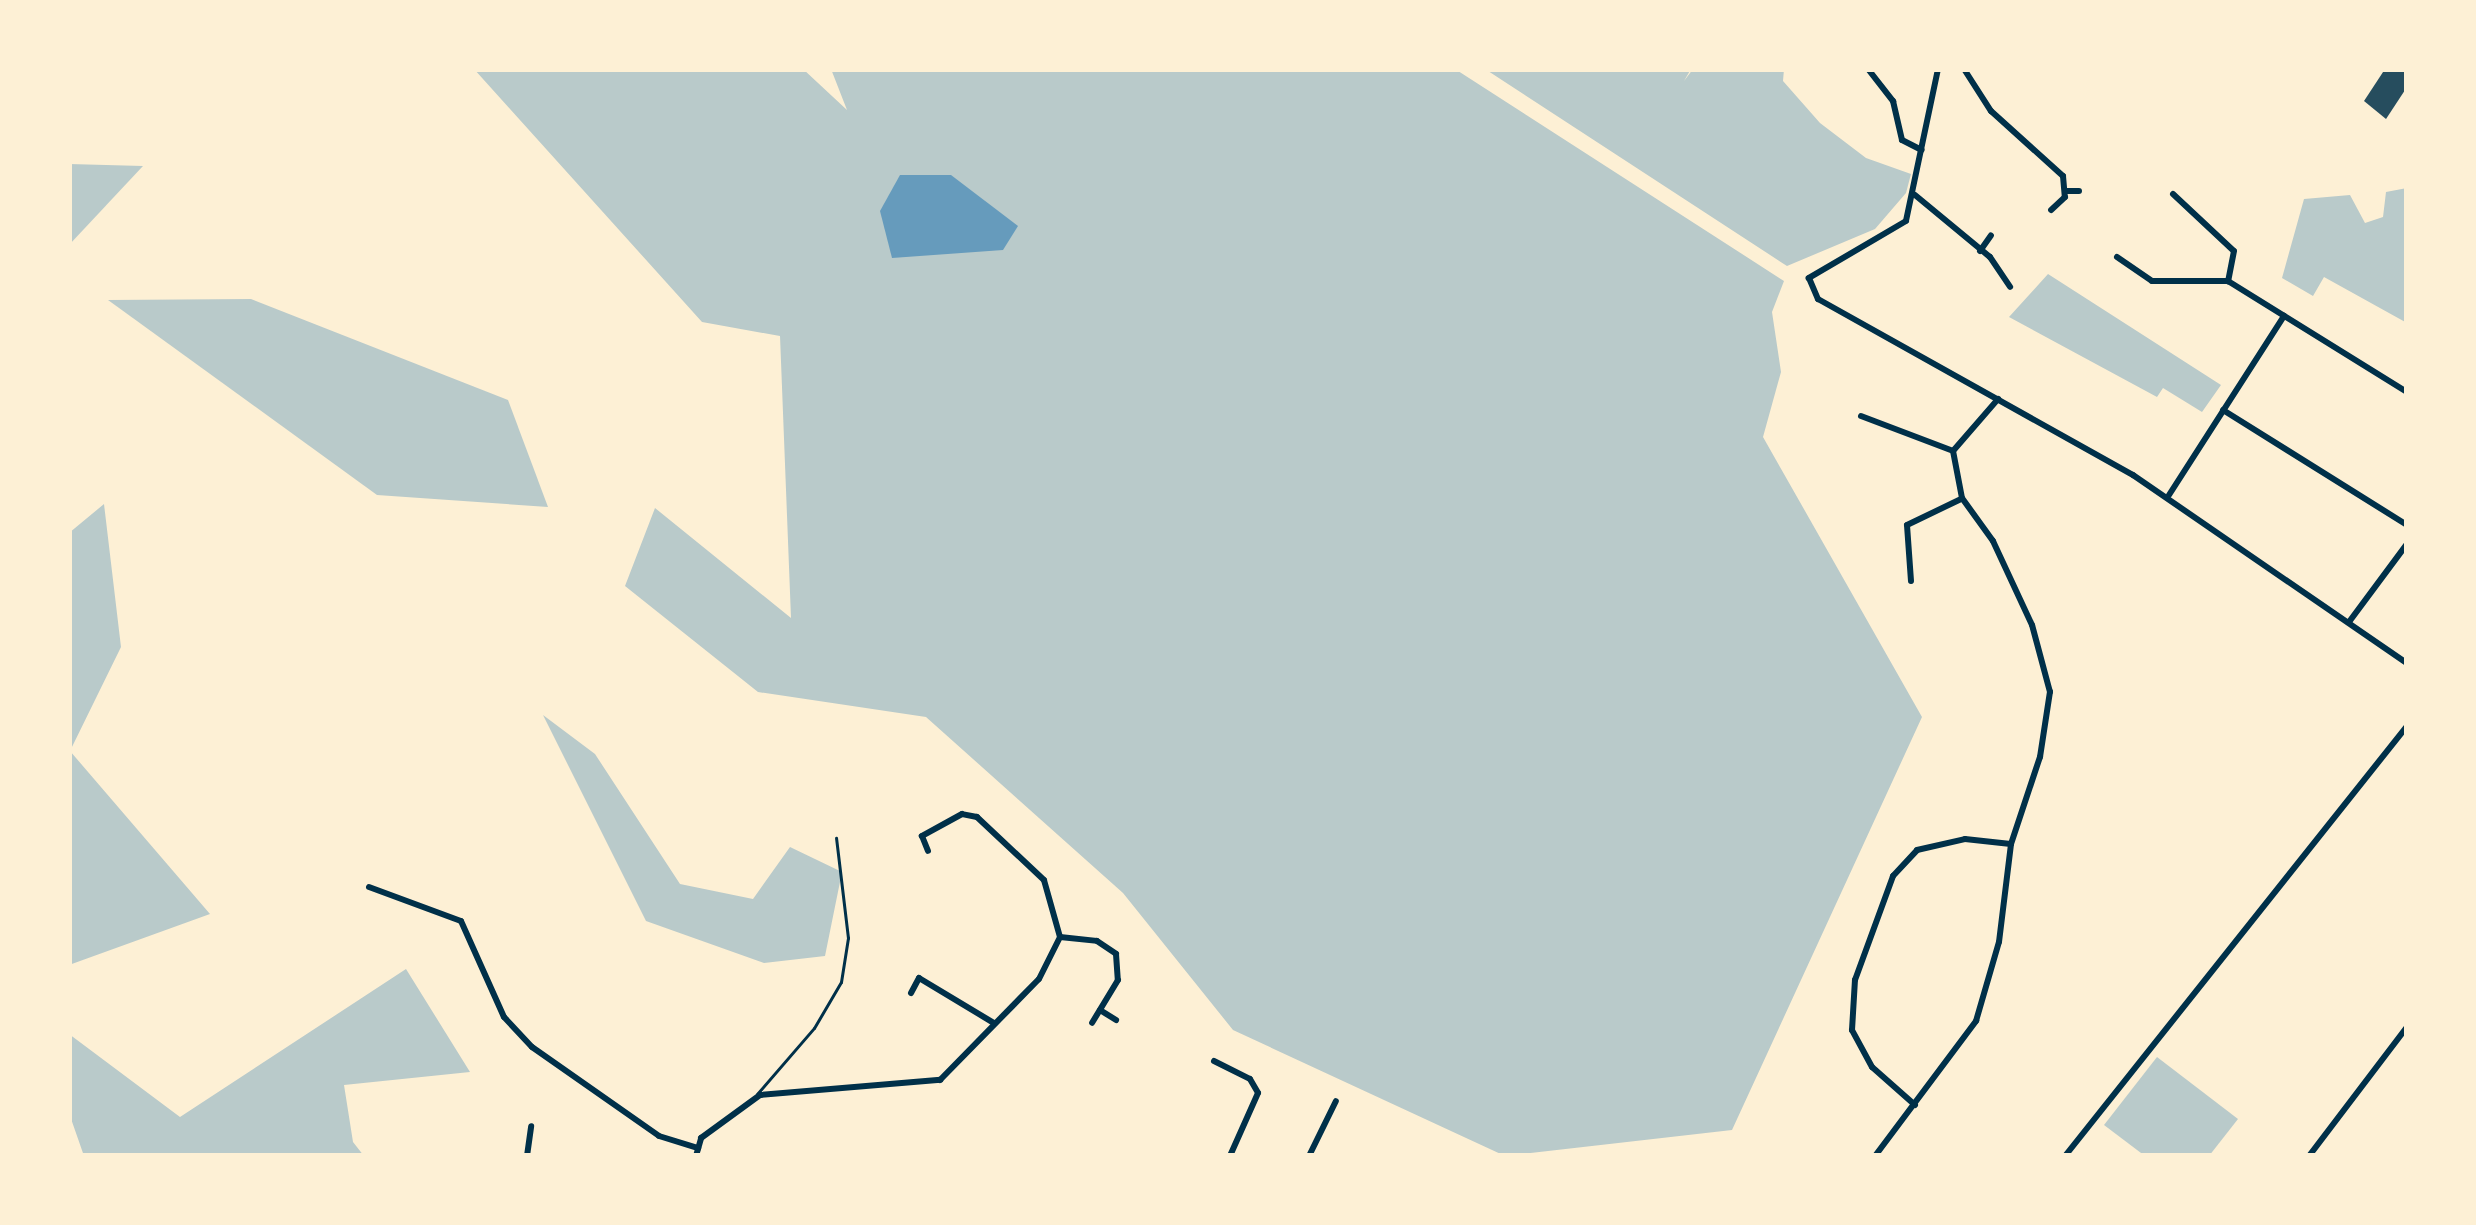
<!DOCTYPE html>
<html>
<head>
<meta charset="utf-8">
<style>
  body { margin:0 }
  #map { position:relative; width:2476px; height:1225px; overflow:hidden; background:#fdf0d5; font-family:Montserrat,sans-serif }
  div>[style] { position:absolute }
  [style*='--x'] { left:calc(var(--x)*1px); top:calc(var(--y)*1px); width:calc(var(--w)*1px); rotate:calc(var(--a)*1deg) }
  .green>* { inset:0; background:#b9caca }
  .water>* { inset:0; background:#669bbc }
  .building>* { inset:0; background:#264d5e }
  .service>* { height:3px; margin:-1.5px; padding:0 1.5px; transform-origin:1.5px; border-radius:1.5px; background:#003049 }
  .minor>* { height:6px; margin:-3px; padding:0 3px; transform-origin:3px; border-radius:3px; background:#003049 }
  .tertiary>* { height:6px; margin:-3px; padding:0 3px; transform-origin:3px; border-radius:3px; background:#003049 }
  span { translate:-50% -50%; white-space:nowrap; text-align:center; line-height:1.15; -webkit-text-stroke:12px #fdf0d5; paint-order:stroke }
  .frame { position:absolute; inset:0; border:72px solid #fdf0d5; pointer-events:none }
</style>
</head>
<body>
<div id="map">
  <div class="green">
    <i style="clip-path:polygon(474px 69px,803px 69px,847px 110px,831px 69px,1455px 69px,1784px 281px,1772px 312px,1781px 372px,1763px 437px,1922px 717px,1732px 1130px,1505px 1156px,1233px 1030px,1123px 893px,926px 717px,758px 692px,625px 586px,655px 508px,791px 618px,780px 336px,702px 322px)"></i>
    <i style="clip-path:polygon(1485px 69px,1691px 69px,1684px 81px,1693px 69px,1784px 69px,1783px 81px,1820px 123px,1866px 158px,1911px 174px,1906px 193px,1875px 229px,1787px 266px)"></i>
    <i style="clip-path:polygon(69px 164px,143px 166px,69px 245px)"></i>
    <i style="clip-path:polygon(2407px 188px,2407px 323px,2324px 277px,2313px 296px,2282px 278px,2304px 199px,2350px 195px,2365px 223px,2383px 217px,2386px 192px)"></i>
    <i style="clip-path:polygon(2048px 274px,2221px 385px,2202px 412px,2163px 388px,2157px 397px,2009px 317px)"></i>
    <i style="clip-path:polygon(251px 299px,508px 400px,548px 507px,377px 495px,108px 300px)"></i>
    <i style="clip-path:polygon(104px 504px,121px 647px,70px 751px,210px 914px,69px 965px,69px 533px)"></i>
    <i style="clip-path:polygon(543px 715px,595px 754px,680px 884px,753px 899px,790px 847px,842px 872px,825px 956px,764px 963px,646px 921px)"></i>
    <i style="clip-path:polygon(406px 969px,470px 1072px,344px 1085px,353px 1142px,364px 1156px,84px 1156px,69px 1113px,69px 1034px,180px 1117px)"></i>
    <i style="clip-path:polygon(2157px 1057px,2238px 1119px,2209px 1156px,2145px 1156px,2104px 1125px)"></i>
  </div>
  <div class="water">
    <i style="clip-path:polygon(900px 175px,951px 175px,1018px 226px,1003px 250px,892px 258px,880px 211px)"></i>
  </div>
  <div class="building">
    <i style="clip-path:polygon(2385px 69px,2407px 70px,2407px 87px,2386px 119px,2364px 101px)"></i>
  </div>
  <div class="service">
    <i style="--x:757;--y:1094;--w:87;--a:-49.2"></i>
    <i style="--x:814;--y:1028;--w:53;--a:-59.6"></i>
    <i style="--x:841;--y:982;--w:45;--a:-81"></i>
    <i style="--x:848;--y:938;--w:101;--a:-96.8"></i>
  </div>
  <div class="minor">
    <i style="--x:1868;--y:69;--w:41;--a:52"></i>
    <i style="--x:1893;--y:101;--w:40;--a:77"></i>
    <i style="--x:1902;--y:140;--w:22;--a:27"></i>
    <i style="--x:1938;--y:69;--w:155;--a:101.9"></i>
    <i style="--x:1906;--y:221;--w:113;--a:149.6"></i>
    <i style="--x:1809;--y:278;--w:23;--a:67"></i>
    <i style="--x:1818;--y:299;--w:361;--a:29.2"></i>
    <i style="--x:2133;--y:475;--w:332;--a:34.5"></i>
    <i style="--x:1964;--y:69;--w:50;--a:57.3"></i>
    <i style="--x:1991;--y:111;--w:97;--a:42.1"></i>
    <i style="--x:2063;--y:176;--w:21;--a:85"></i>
    <i style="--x:2065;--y:197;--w:19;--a:137"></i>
    <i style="--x:2065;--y:191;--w:14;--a:0"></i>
    <i style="--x:2173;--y:194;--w:83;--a:43.1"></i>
    <i style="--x:2234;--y:251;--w:31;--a:101"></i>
    <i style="--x:1915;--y:195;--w:97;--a:39.6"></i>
    <i style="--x:1990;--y:257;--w:36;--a:56"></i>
    <i style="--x:1980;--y:251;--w:19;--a:-55"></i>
    <i style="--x:2117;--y:257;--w:42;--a:34.4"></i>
    <i style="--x:2152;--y:281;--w:76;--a:0"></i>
    <i style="--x:2228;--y:281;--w:211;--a:31.8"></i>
    <i style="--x:2223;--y:410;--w:217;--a:32"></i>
    <i style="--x:1861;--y:416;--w:98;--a:20.8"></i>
    <i style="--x:2169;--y:495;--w:213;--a:-57.3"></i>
    <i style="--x:1911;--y:581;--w:56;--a:-94.1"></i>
    <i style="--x:1907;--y:525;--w:60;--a:-25.7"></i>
    <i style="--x:2349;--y:622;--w:97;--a:-53.4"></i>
    <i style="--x:369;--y:887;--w:98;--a:20.3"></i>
    <i style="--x:461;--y:921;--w:105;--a:65.9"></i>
    <i style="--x:504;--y:1017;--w:41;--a:47"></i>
    <i style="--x:532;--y:1047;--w:155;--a:35"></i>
    <i style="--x:659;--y:1136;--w:41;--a:17.1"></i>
    <i style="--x:1060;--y:937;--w:37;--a:6"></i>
    <i style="--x:1097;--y:941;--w:23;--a:34"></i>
    <i style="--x:1116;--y:954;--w:26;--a:86"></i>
    <i style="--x:1118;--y:980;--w:50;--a:121.2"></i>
    <i style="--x:911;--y:993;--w:17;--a:-62"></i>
    <i style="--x:919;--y:978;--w:87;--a:31"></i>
    <i style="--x:1100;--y:1010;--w:19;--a:32"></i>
    <i style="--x:1214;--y:1061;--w:40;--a:26.6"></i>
    <i style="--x:1250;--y:1079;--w:16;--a:60"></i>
    <i style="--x:1258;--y:1093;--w:69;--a:114"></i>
    <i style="--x:1915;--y:1105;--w:57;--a:-138.5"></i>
    <i style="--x:1872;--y:1067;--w:42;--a:-118.4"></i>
    <i style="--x:1852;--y:1030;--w:50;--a:-86.6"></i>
    <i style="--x:1855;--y:980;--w:111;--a:-69.9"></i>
    <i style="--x:1893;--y:876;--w:35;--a:-47"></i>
    <i style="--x:1917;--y:850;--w:49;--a:-12.9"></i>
    <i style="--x:1965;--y:839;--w:46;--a:6.2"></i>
    <i style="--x:527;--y:1156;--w:30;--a:-82"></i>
    <i style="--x:696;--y:1156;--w:19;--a:-74"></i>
    <i style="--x:701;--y:1138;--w:73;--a:-36.1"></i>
    <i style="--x:760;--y:1095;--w:181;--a:-4.8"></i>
    <i style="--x:940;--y:1080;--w:141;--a:-45.6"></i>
    <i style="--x:1039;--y:979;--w:47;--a:-63.4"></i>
    <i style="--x:1060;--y:937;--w:59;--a:-105.7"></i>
    <i style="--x:1044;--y:880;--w:92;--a:-136.8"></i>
    <i style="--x:977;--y:817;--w:15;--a:-169"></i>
    <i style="--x:962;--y:814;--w:46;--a:151.2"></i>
    <i style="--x:922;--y:836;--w:16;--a:68"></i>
    <i style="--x:1309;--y:1156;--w:61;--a:-63.9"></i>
    <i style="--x:1875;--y:1156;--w:169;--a:-53.2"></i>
    <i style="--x:1976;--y:1021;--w:82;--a:-73.8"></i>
    <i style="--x:1999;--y:942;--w:99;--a:-83"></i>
    <i style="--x:2011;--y:844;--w:92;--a:-71.6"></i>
    <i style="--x:2040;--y:757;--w:66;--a:-81.3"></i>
    <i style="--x:2050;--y:692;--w:69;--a:-105"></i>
    <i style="--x:2032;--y:625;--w:93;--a:-114.9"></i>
    <i style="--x:1993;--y:541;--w:53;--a:-125.8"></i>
    <i style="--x:1962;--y:498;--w:48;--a:-100.8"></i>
    <i style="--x:1953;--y:451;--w:69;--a:-49.1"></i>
    <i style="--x:2309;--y:1156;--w:162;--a:-52.8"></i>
  </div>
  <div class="tertiary">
    <i style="--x:2065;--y:1156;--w:549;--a:-51.5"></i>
  </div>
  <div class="frame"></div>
</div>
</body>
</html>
